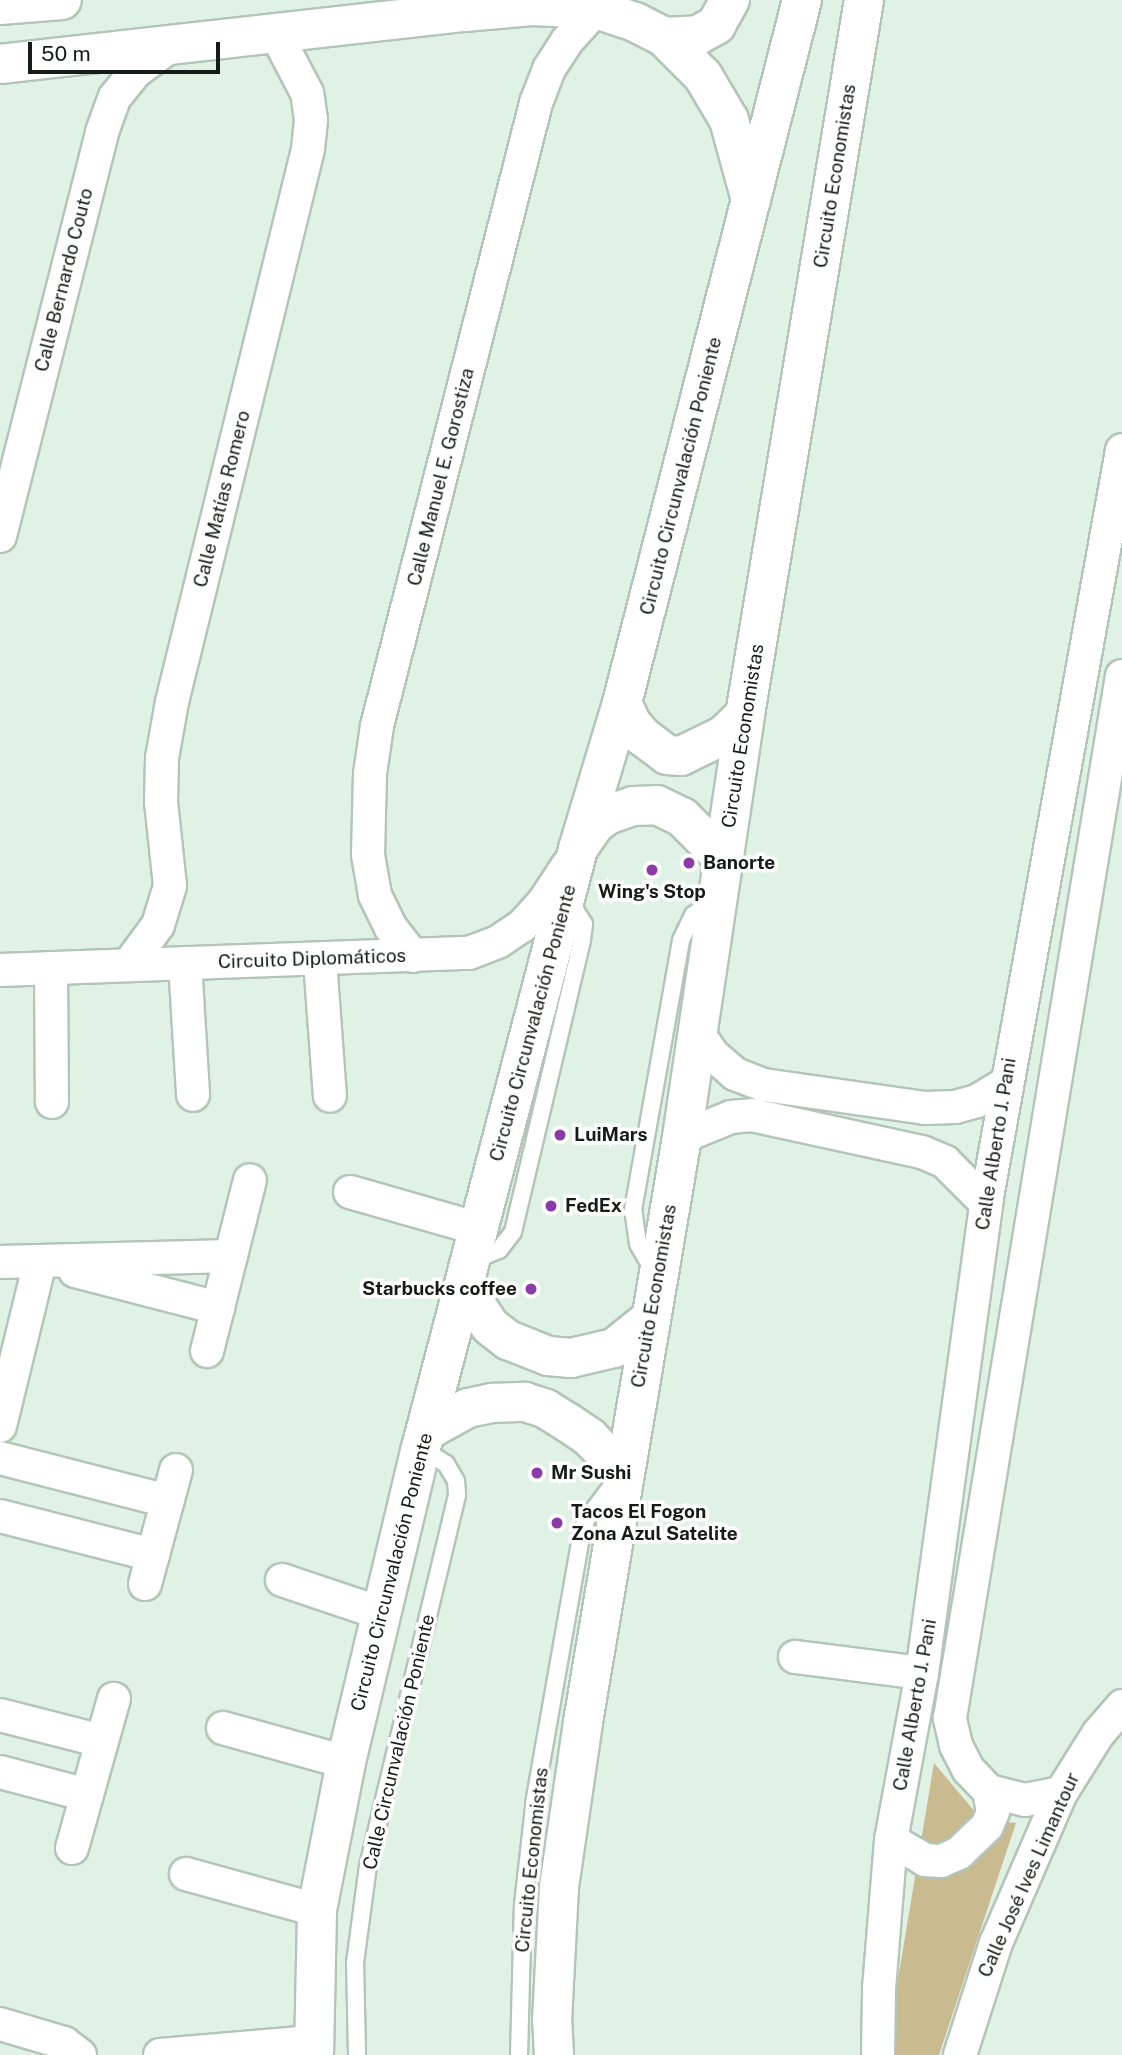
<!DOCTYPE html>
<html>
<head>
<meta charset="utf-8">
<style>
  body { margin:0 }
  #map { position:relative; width:1122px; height:2055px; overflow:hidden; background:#e0f2e5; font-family:"Public Sans",sans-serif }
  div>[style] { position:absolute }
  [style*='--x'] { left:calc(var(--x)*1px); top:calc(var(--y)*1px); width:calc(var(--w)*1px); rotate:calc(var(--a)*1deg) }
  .green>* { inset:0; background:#c9ba8f }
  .roads { filter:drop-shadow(2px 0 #b3c5b8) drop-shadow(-2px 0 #b3c5b8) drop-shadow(0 2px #b3c5b8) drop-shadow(0 -2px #b3c5b8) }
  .service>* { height:16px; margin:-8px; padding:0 8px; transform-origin:8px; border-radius:8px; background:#fff }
  .minor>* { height:32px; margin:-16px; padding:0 16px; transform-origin:16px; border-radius:16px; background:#fff }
  .secondary>* { height:38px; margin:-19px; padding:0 19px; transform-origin:19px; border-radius:19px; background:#fff }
  .dots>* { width:19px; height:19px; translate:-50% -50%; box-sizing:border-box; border:4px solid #fff; border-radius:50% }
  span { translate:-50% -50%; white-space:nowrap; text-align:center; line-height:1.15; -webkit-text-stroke:7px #fff; paint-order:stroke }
  .street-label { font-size:19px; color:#151c17 }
  .poi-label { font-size:19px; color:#151c17; font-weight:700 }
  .left { translate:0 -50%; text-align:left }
  .right { translate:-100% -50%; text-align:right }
  .scale { position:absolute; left:28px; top:42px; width:192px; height:32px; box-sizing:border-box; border:4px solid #151c17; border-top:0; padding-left:9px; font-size:21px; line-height:24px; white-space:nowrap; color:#151c17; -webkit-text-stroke:5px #fff; paint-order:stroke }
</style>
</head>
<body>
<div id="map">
  <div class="green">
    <i style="clip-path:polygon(934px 1763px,981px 1819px,1016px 1823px,939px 2055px,891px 2055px,891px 2021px)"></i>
  </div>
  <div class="roads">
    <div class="service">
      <i style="--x:474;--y:1260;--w:27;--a:-22"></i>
      <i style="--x:499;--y:1250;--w:23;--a:-52"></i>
      <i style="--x:513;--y:1232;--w:301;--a:-76.7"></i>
      <i style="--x:582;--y:939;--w:15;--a:-82"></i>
      <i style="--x:584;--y:924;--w:31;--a:-122"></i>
      <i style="--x:653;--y:1270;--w:30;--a:-120"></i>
      <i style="--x:638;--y:1244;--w:34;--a:-98"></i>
      <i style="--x:633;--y:1210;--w:274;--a:-79.9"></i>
      <i style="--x:681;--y:940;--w:28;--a:-64"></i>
      <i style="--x:693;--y:915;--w:24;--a:-33"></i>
      <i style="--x:357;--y:2055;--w:92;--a:-91.2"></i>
      <i style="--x:355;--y:1963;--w:98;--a:-82.4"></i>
      <i style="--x:368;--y:1866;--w:382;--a:-76.5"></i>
      <i style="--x:457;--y:1494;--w:13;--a:-94"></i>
      <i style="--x:456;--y:1481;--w:20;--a:-120"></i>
      <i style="--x:446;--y:1464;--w:30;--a:-147"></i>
      <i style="--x:519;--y:2055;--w:150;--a:-88.5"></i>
      <i style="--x:523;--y:1905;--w:108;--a:-83.6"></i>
      <i style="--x:535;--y:1798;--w:264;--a:-80"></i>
      <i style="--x:581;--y:1538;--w:19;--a:-74"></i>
      <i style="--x:586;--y:1520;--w:45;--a:-53.1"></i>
    </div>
    <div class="minor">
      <i style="--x:0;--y:536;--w:417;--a:-75.8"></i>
      <i style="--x:102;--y:132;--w:37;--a:-70"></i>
      <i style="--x:115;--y:97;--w:32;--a:-51"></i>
      <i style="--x:135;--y:72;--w:42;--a:-36.3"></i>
      <i style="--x:413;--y:956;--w:36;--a:-128"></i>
      <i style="--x:391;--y:928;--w:37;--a:-116"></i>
      <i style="--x:375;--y:895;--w:41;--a:-99.9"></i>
      <i style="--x:368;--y:855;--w:81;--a:-88.6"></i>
      <i style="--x:370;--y:774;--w:49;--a:-81.7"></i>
      <i style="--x:377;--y:726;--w:643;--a:-75.68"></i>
      <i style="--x:536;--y:103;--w:36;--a:-69"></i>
      <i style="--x:549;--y:69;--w:33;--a:-57"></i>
      <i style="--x:567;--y:41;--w:43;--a:-47.8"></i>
      <i style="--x:320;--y:961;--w:135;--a:85.8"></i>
      <i style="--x:130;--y:963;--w:47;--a:-53.6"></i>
      <i style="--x:158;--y:925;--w:41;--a:-72.9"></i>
      <i style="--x:170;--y:886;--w:84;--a:-96.1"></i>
      <i style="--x:161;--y:802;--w:44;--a:-88.7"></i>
      <i style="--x:162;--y:758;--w:57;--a:-79.9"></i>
      <i style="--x:172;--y:702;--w:569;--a:-76.18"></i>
      <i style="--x:308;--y:149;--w:29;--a:-84"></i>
      <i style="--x:311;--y:120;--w:27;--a:-98"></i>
      <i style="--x:307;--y:93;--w:67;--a:-117.7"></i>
      <i style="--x:185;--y:963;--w:132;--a:86.5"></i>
      <i style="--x:51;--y:968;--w:134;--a:89.6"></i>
      <i style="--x:0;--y:970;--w:469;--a:-2.1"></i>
      <i style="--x:469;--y:953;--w:31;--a:-21"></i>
      <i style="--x:498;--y:942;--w:29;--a:-34"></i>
      <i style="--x:522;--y:926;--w:31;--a:-48"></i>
      <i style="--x:543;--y:903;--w:45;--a:-56.7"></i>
      <i style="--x:698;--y:1033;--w:25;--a:56"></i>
      <i style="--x:712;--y:1054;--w:30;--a:41"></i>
      <i style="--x:735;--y:1074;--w:31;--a:21"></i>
      <i style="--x:764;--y:1085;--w:163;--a:8.1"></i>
      <i style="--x:925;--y:1108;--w:30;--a:-2"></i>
      <i style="--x:955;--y:1107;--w:23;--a:-15"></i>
      <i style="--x:977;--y:1101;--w:31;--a:-31"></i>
      <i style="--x:682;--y:1137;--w:53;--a:-22.2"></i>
      <i style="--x:731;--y:1117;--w:21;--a:-5"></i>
      <i style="--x:752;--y:1115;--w:174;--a:12.3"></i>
      <i style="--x:922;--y:1152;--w:25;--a:23"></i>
      <i style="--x:945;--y:1162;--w:58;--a:45"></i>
      <i style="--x:350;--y:1192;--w:134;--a:16"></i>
      <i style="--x:0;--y:1262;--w:231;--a:-1.5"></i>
      <i style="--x:75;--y:1271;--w:148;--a:14.5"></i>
      <i style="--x:207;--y:1351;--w:176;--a:-75.9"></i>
      <i style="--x:0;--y:1426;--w:169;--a:-76.3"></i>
      <i style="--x:0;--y:1458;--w:173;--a:14.4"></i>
      <i style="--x:0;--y:1516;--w:158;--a:14.3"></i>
      <i style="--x:282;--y:1580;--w:107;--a:18.6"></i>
      <i style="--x:145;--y:1584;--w:118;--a:-74.8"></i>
      <i style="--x:795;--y:1657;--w:128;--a:7.2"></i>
      <i style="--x:0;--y:1715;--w:105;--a:14.3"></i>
      <i style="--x:223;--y:1728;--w:128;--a:15.5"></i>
      <i style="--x:0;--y:1772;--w:90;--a:14.8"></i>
      <i style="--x:1061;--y:1793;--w:37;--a:169"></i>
      <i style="--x:1025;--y:1800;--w:37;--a:-166"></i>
      <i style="--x:989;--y:1791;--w:30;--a:-134"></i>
      <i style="--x:968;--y:1769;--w:27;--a:-117"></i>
      <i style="--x:956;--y:1745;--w:28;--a:-103"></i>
      <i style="--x:950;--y:1718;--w:1056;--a:-80.63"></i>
      <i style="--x:891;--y:1840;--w:39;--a:30"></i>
      <i style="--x:925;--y:1860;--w:16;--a:4"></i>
      <i style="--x:941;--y:1861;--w:20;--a:-24"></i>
      <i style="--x:959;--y:1853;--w:39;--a:-44"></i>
      <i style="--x:987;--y:1826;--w:15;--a:-67"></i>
      <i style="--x:993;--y:1812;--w:21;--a:-101"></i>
      <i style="--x:72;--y:1848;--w:155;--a:-74.3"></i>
      <i style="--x:186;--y:1874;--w:136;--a:15.4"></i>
      <i style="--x:0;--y:2024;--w:67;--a:16.5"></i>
      <i style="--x:64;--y:2043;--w:20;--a:37"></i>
      <i style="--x:160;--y:2055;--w:153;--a:-4.9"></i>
      <i style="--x:878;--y:2055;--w:66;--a:-89.1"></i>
      <i style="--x:879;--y:1989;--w:149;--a:-85.4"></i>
      <i style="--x:891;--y:1840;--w:170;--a:-79.5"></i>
      <i style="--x:922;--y:1673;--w:474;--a:-82.2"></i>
      <i style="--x:986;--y:1203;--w:765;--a:-79.76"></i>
      <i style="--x:960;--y:2055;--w:118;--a:-72.2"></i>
      <i style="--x:996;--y:1943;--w:163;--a:-66.6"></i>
      <i style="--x:1061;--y:1793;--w:70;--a:-57.9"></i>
      <i style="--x:1098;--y:1734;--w:37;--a:-49"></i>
    </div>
    <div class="secondary">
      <i style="--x:0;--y:5;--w:62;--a:-4.6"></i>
      <i style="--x:664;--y:37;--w:34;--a:-3"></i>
      <i style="--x:698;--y:35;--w:21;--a:-29"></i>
      <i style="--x:716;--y:25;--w:29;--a:-61"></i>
      <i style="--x:0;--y:64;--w:467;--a:-6.4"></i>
      <i style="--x:464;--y:12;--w:68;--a:-5"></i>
      <i style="--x:532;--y:6;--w:64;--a:2.7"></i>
      <i style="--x:596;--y:9;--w:41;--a:18.4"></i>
      <i style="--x:635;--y:22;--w:33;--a:27"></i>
      <i style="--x:664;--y:37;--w:55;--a:45"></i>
      <i style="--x:703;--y:76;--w:51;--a:59.4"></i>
      <i style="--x:729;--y:120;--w:83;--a:74.6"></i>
      <i style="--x:622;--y:703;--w:23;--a:65"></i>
      <i style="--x:632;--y:724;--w:16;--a:50"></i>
      <i style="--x:642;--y:736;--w:31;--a:37"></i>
      <i style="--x:667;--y:755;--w:14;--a:4"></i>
      <i style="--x:681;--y:756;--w:48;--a:-26"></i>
      <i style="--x:724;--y:735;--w:29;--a:-44"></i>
      <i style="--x:581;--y:844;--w:24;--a:-55"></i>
      <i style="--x:595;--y:824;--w:15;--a:-37"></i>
      <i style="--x:607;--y:815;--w:28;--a:-19"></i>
      <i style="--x:633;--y:806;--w:24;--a:-2"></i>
      <i style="--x:657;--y:805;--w:28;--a:26"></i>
      <i style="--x:682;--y:817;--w:58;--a:45"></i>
      <i style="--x:465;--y:1288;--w:45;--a:56.7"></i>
      <i style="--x:490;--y:1326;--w:23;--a:38"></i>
      <i style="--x:508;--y:1340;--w:43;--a:21.8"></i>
      <i style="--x:548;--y:1356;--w:23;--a:5"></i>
      <i style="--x:571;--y:1358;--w:44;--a:-13.1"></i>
      <i style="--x:614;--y:1348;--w:45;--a:-38.7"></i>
      <i style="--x:426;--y:1431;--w:48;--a:-28.7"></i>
      <i style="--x:468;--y:1408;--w:25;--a:-12"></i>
      <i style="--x:492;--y:1403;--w:33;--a:-2"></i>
      <i style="--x:525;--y:1402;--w:22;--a:18"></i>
      <i style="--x:546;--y:1409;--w:25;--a:32"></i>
      <i style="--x:567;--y:1422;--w:27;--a:34"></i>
      <i style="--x:589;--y:1437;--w:49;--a:45"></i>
      <i style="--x:314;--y:2055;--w:145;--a:-88.8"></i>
      <i style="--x:317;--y:1910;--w:151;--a:-78.9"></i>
      <i style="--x:346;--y:1762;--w:323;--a:-76.6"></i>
      <i style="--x:421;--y:1448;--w:619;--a:-75.31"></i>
      <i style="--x:578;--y:849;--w:152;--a:-73.2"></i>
      <i style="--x:622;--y:703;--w:726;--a:-75.64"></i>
      <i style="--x:554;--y:2055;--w:34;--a:-93"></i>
      <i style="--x:552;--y:2021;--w:134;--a:-87"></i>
      <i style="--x:559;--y:1887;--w:167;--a:-81.7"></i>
      <i style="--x:583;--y:1722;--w:593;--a:-80.39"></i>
      <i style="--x:682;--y:1137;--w:427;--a:-81.5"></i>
      <i style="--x:745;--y:715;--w:725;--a:-80.55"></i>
    </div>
  </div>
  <div class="dots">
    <i style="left:689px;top:863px;background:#8c3aa9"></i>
    <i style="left:652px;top:870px;background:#8c3aa9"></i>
    <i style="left:560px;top:1135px;background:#8c3aa9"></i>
    <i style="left:551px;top:1206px;background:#8c3aa9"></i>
    <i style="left:531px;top:1289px;background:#8c3aa9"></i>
    <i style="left:537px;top:1473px;background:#8c3aa9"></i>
    <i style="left:557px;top:1523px;background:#8c3aa9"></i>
  </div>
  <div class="street-label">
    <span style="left:835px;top:176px;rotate:-81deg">Circuito Economistas</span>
    <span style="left:64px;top:280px;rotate:-76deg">Calle Bernardo Couto</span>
    <span style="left:681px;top:476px;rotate:-76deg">Circuito Circunvalación Poniente</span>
    <span style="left:441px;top:477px;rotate:-76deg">Calle Manuel E. Gorostiza</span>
    <span style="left:222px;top:499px;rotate:-76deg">Calle Matías Romero</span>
    <span style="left:743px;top:736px;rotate:-81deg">Circuito Economistas</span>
    <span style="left:312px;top:959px;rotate:-2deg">Circuito Diplomáticos</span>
    <span style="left:533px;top:1023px;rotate:-75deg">Circuito Circunvalación Poniente</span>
    <span style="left:996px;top:1144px;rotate:-81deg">Calle Alberto J. Pani</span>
    <span style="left:654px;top:1296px;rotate:-80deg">Circuito Economistas</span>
    <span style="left:392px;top:1572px;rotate:-76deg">Circuito Circunvalación Poniente</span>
    <span style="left:915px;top:1705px;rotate:-80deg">Calle Alberto J. Pani</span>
    <span style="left:399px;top:1742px;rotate:-77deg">Calle Circunvalación Poniente</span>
    <span style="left:532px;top:1860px;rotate:-84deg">Circuito Economistas</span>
    <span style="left:1029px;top:1875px;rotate:-66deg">Calle José Ives Limantour</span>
  </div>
  <div class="poi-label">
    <span class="left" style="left:703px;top:863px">Banorte</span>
    <span style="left:652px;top:892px">Wing's Stop</span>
    <span class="left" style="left:574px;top:1135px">LuiMars</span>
    <span class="left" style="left:565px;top:1206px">FedEx</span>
    <span class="right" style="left:517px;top:1289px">Starbucks coffee</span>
    <span class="left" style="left:551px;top:1473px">Mr Sushi</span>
    <span class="left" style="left:571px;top:1523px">Tacos El Fogon<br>Zona Azul Satelite</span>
  </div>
  <div class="scale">50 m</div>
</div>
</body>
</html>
